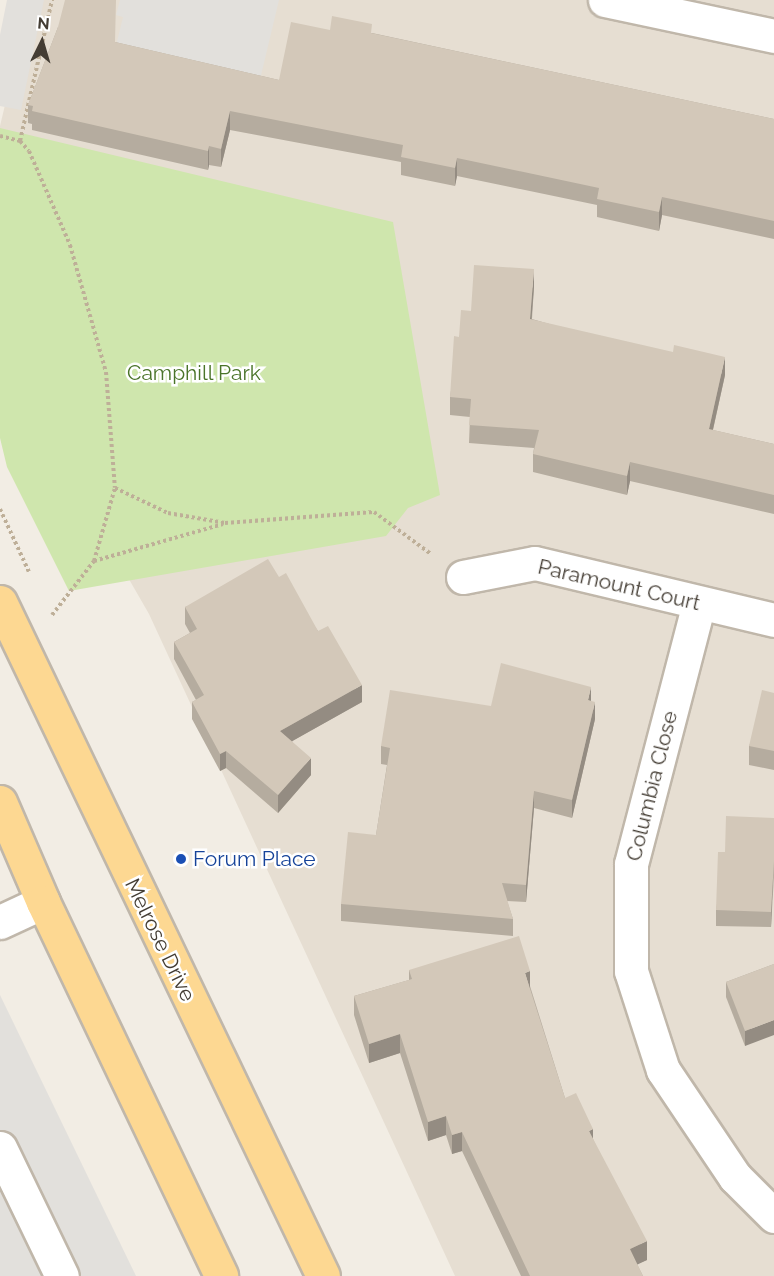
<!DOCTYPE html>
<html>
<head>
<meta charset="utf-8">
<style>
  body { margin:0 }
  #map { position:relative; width:774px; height:1276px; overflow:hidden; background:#f2ede4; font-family:Raleway,sans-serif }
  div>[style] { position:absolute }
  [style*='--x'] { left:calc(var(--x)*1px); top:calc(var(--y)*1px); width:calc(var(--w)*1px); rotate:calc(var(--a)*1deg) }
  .residential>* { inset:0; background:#e6ded2 }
  .green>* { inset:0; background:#cfe6ad }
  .parking>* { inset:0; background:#e2e0dc }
  .path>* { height:4px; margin-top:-2px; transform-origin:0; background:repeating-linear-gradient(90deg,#beaf98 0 3px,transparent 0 6px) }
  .roads { filter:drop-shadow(2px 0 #c0b7aa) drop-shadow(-2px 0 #c0b7aa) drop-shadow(0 2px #c0b7aa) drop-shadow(0 -2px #c0b7aa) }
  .street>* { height:33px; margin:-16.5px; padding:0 16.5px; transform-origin:16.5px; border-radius:16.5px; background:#fff }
  .primary>* { height:33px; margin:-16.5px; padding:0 16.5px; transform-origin:16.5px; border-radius:16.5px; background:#fdd892 }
  .wall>* { inset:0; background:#b5ac9f }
  .shaded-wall>* { inset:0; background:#948c82 }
  .building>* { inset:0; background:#d3c8b9 }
  .dots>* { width:16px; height:16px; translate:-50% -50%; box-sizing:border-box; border:3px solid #fff; border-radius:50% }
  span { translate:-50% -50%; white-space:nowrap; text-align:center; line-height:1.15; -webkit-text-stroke:5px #fff; paint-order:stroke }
  .park-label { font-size:21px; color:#4a7429 }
  .street-label { font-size:21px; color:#443d34 }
  .transit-label { font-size:21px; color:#164399 }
  .left { translate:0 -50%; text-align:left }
  .north { position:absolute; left:12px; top:12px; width:60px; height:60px; -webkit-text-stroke:4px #fff; paint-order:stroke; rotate:5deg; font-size:16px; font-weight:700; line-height:24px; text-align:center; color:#443d34 }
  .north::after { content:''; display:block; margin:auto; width:21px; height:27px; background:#443d34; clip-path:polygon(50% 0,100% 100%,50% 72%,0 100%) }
</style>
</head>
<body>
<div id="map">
  <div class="residential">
    <i style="clip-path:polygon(30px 0,774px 0,774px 1276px,455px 1276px,149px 614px,0 355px,0 126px)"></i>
  </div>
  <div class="green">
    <i style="clip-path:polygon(0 128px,393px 222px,440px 495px,408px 508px,386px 536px,69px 591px,7px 467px,0 438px)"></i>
  </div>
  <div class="parking">
    <i style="clip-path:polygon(7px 0,44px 0,21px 110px,0 106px,0 35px)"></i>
    <i style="clip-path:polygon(120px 0,279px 0,257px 92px,113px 58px,123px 17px,116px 15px)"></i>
    <i style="clip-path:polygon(0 995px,136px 1276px,0 1276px)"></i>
  </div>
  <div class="path">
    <i style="--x:0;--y:136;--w:21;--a:14"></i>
    <i style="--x:20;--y:141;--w:13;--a:48"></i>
    <i style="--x:29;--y:151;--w:103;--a:66.4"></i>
    <i style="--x:70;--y:245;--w:132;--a:74.2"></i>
    <i style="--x:106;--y:372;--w:116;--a:85.6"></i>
    <i style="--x:115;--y:488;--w:59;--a:25.3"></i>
    <i style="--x:168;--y:513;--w:58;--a:10"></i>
    <i style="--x:225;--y:523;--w:149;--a:-4.2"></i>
    <i style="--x:374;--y:512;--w:71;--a:36.4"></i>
    <i style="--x:20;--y:141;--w:145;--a:-77.2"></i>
    <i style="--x:0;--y:509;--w:69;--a:65.3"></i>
    <i style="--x:94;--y:561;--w:134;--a:-16"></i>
    <i style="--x:52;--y:615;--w:68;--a:-52.1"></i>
    <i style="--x:94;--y:561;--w:76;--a:-74"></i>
  </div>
  <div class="roads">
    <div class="street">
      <i style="--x:605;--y:0;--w:173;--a:12"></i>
      <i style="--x:463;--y:577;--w:73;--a:-11"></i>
      <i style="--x:535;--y:563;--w:246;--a:13.4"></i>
      <i style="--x:699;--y:603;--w:270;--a:104.6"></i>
      <i style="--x:631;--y:864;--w:107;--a:90"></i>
      <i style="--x:631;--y:971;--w:104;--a:72.1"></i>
      <i style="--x:663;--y:1070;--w:129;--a:56.1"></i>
      <i style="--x:735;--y:1177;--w:55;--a:45"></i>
      <i style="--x:0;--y:922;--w:47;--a:-24.9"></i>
      <i style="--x:0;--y:1148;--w:142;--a:64.2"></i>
    </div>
    <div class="primary">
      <i style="--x:0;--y:602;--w:747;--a:64.39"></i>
      <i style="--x:0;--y:802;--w:109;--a:66.7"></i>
      <i style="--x:43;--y:902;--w:414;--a:64.5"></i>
    </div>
  </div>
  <div class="wall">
    <i style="clip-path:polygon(58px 27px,115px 42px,279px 80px,330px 30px,372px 33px,774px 119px,774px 239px,662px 215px,659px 231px,597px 217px,597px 205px,457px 176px,455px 186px,401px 175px,401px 162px,230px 130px,221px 167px,209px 165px,208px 170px,32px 130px,32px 124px,28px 123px,28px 105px)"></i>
    <i style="clip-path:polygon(534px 287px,532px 319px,725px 375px,713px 430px,774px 444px,774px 514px,630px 481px,627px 495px,533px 472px,533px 454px,534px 448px,469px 443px,470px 417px,450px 415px,450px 397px,459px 337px,471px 311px)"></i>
    <i style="clip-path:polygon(279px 577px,318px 631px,362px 702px,292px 741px,311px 775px,278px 813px,226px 768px,220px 771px,192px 719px,192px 702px,196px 700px,174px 659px,174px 642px,190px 633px,185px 624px,185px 607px)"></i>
    <i style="clip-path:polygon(774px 693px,774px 770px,749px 765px,749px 746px)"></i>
    <i style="clip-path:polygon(591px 701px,595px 719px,572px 818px,534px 808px,526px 902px,507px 901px,513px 919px,513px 936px,341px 921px,341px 904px,376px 835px,387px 765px,381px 764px,381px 746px,491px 706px)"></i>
    <i style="clip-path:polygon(774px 818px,774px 876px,771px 927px,716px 926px,716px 910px,725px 852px)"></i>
    <i style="clip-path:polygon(774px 964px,745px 1046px,726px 997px,726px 982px)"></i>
    <i style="clip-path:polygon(409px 970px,530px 986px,565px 1098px,593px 1139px,647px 1260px,637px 1264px,643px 1276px,521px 1276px,462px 1151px,452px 1154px,446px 1135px,428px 1141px,400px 1053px,369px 1063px,354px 1015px,354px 996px,409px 980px)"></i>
  </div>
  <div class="shaded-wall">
    <i style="clip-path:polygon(230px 111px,230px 130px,221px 167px,221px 149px)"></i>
    <i style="clip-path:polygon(209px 146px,209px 165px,208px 170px,208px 151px)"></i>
    <i style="clip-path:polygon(457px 158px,457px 176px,455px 186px,455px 168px)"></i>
    <i style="clip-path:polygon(662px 197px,662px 215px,659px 231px,659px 212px)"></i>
    <i style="clip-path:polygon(534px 269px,534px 287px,530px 337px,530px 319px)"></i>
    <i style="clip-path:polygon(725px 357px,725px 375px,709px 447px,709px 429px)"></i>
    <i style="clip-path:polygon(630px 462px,630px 481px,627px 495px,627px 476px)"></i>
    <i style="clip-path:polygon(362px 685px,362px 702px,280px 748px,280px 731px)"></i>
    <i style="clip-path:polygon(591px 687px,591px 705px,588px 700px)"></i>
    <i style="clip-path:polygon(595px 702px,595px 719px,572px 818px,572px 800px)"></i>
    <i style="clip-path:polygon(226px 751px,226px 768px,220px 771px,220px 754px)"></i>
    <i style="clip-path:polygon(311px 758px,311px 775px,278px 813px,278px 795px)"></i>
    <i style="clip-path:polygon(534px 791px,534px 808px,526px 902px,526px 885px)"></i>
    <i style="clip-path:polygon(773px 861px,773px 876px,771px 927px,771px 912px)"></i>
    <i style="clip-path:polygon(530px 971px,530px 990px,525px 973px)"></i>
    <i style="clip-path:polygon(774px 1020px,774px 1035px,745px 1046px,745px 1031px)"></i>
    <i style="clip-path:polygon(400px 1034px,400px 1053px,369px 1063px,369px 1044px)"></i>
    <i style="clip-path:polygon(446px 1116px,446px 1135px,428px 1141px,428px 1122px)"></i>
    <i style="clip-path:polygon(593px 1129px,593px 1148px,589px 1131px)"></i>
    <i style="clip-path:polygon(462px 1132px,462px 1151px,452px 1154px,452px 1135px)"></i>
    <i style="clip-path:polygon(647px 1241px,647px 1260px,630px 1268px,630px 1249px)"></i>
  </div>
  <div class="building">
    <i style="clip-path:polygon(65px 0,116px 0,115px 42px,279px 80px,291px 22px,330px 30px,332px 16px,372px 24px,371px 33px,774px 119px,774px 221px,662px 197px,659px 212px,597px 199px,599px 188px,457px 158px,455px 168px,401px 157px,403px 145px,230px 111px,221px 149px,209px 146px,208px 151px,32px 111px,33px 106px,28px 105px,58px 27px)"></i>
    <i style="clip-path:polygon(474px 265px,534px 269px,530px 319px,673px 352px,674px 345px,725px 357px,709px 429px,774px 444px,774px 495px,630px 462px,627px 476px,533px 454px,539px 430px,469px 425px,471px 399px,450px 397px,454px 336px,459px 337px,461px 310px,471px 311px)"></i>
    <i style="clip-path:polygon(268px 559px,279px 577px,286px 573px,318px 631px,328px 626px,362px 685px,280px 731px,311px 758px,278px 795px,226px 751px,220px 754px,192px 702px,204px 695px,174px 642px,197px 629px,185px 607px)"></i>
    <i style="clip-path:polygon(501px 663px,591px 687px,588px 700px,595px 702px,572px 800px,534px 791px,526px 885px,502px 883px,513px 919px,341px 904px,348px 832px,376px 835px,390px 748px,381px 746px,390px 690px,491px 706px)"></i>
    <i style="clip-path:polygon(762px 690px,774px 693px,774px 751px,749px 746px)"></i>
    <i style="clip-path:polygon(726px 816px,774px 818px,774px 861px,771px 912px,716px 910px,718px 852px,725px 852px)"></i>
    <i style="clip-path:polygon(519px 936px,530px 971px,525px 973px,565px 1098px,576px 1093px,593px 1129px,589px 1131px,647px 1241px,630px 1249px,643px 1276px,530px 1276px,462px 1132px,452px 1135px,446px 1116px,428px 1122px,400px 1034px,369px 1044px,354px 996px,412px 979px,409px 970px)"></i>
    <i style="clip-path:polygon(774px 964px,774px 1020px,745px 1031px,726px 982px)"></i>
  </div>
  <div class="dots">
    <i style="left:181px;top:859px;background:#1a4fb4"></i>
  </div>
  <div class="park-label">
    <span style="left:194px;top:373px">Camphill Park</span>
  </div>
  <div class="street-label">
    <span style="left:619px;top:585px;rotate:13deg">Paramount Court</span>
    <span style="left:652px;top:786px;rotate:-76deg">Columbia Close</span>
    <span style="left:160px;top:940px;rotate:64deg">Melrose Drive</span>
  </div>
  <div class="transit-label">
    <span class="left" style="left:193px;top:859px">Forum Place</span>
  </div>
  <div class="north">N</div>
</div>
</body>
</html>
